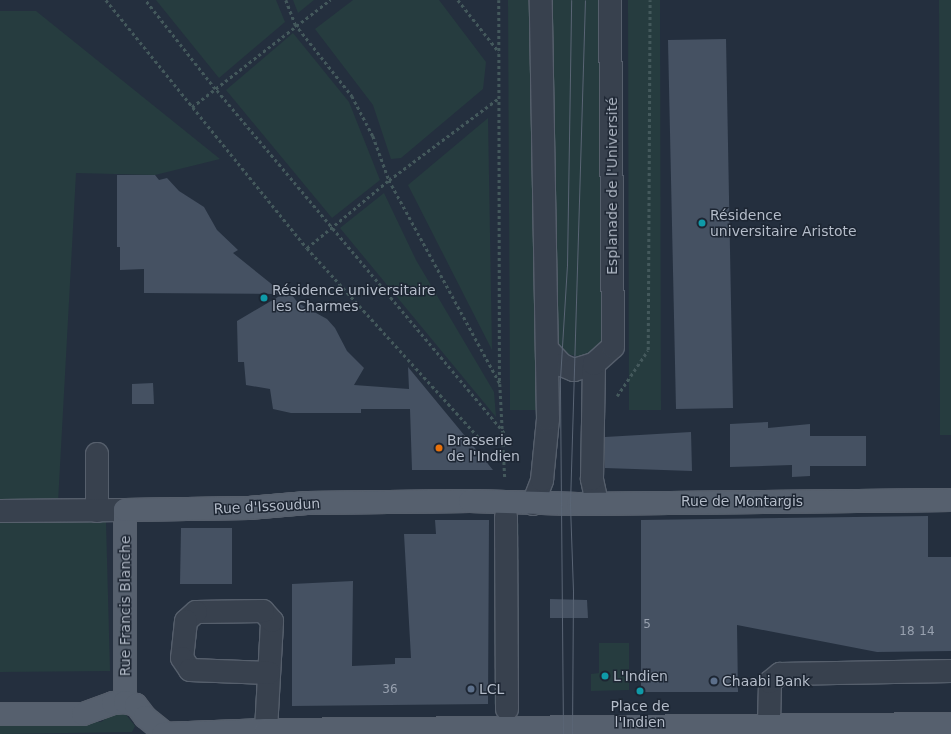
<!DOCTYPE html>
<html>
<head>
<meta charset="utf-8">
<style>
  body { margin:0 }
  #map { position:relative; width:951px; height:734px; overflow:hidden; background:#242f3e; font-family:"DejaVu Sans",sans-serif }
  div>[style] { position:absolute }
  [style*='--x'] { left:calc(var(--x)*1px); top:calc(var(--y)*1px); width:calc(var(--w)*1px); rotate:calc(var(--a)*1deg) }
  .green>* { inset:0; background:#263c3f }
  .building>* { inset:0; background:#455162 }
  .path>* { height:2.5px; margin-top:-1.25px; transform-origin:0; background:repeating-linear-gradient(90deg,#44595c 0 3px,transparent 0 6px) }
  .roads { filter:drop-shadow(1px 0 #565f6c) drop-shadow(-1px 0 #565f6c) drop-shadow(0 1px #565f6c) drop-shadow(0 -1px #565f6c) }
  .minor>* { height:22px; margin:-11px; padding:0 11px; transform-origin:11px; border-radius:11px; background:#38414e }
  .major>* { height:22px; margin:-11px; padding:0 11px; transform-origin:11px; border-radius:11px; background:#56606e }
  .tram>* { height:1px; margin:-0.5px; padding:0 0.5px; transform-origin:0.5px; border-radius:0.5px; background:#5a6575 }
  .dots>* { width:11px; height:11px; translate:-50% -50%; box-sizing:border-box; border:2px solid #1d2633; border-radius:50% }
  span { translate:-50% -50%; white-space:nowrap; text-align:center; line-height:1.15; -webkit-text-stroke:3px #1d2633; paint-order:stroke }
  .number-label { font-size:12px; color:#98a1af }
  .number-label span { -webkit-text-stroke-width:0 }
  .street-label { font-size:14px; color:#b4bcc9 }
  .poi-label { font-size:14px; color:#b4bcc9 }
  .left { translate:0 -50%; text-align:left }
</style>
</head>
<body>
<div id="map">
  <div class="green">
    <i style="clip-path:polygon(156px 0,276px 0,285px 22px,219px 78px)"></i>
    <i style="clip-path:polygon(293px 0,314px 0,298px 13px)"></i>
    <i style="clip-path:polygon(353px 0,439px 0,486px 62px,483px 89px,401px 158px,391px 159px,373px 105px,315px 29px)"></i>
    <i style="clip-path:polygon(508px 0,540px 0,542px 410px,510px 410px)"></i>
    <i style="clip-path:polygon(552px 0,603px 0,604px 337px,598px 350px,585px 358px,567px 354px,559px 348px,556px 339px)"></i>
    <i style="clip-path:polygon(628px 0,660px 0,661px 410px,629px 410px)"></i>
    <i style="clip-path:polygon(939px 0,951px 0,951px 435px,940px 435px)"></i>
    <i style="clip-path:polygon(0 11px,36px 11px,220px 159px,155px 175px,76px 173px,57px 521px,106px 522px,110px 671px,0 672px)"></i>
    <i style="clip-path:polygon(293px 33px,349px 102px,380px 180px,332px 218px,226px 90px)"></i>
    <i style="clip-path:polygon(488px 118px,492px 350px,408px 185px)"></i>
    <i style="clip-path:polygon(384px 193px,416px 260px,494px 392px,496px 417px,340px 228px)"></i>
    <i style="clip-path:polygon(599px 643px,629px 643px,629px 690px,591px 691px,591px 674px,599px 673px)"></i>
    <i style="clip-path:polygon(117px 711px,123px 711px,135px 726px,132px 732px,0 734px,0 724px,101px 722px)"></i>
  </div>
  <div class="building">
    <i style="clip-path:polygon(726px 39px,733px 408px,676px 409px,668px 40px)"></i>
    <i style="clip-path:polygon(117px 175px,155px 175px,159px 180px,167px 178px,179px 191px,204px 207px,217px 230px,238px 250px,233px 253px,284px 294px,289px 291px,298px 303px,327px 319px,335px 328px,347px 351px,364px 368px,354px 385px,409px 389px,408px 367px,493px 470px,412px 470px,410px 409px,361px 409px,361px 413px,291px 413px,273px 409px,270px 389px,246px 385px,244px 362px,238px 362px,237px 321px,283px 294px,144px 293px,144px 269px,120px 270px,120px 247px,117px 247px)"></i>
    <i style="clip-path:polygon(153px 383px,154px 404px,132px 404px,132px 384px)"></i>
    <i style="clip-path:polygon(768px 422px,768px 428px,810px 424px,810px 436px,866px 436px,866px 466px,810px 466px,810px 476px,792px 477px,792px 465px,730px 467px,730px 424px)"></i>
    <i style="clip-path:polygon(691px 432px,692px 471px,605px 468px,605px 437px)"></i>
    <i style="clip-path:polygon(928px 516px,928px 557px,951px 557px,951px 651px,877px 652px,737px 625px,738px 692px,641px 692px,641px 520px)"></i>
    <i style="clip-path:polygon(435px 520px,489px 520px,488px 704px,292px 706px,292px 584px,353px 581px,352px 666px,395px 664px,395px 658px,411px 658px,404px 534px,436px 534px)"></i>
    <i style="clip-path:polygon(181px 528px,232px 528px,232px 584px,180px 584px)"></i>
    <i style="clip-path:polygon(550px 599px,587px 600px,588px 618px,550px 618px)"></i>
  </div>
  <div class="path">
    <i style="--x:106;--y:0;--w:319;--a:51"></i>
    <i style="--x:307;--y:248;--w:265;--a:47.8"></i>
    <i style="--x:485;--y:444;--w:22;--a:-30"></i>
    <i style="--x:504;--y:433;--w:449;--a:-130"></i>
    <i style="--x:215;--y:89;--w:113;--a:-128.2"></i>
    <i style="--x:286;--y:0;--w:26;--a:69"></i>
    <i style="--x:295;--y:24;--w:92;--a:51.6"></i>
    <i style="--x:352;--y:96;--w:45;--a:62.3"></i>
    <i style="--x:373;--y:136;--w:47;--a:70"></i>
    <i style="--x:389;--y:180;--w:232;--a:61.4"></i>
    <i style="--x:458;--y:0;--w:66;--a:51.7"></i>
    <i style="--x:499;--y:0;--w:384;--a:89.9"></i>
    <i style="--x:500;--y:384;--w:95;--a:87"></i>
    <i style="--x:192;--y:107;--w:175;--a:-37.8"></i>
    <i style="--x:307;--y:248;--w:107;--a:-39.7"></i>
    <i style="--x:389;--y:180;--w:137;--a:-36.7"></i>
    <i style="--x:617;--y:396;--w:55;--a:-56"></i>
    <i style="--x:648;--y:350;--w:350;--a:-89.7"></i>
  </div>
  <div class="roads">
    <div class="minor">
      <i style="--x:548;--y:350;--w:21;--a:47"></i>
      <i style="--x:562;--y:365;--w:13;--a:23"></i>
      <i style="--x:574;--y:370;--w:21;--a:-17"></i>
      <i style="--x:97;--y:454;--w:57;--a:90"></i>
      <i style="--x:597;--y:503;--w:25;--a:-102"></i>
      <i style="--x:592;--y:479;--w:115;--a:-89"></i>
      <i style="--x:594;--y:364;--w:25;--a:-42"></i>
      <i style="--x:613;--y:347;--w:347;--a:-90.5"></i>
      <i style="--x:533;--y:504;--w:26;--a:-69"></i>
      <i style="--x:542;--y:480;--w:61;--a:-84.4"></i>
      <i style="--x:548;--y:419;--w:419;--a:-91"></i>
      <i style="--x:0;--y:511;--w:125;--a:-0.5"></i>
      <i style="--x:506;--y:517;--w:192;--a:89.7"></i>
      <i style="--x:769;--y:724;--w:42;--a:-88.6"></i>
      <i style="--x:770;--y:682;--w:13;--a:-39"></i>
      <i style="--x:780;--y:674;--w:171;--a:-1"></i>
      <i style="--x:266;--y:730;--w:109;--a:-86.8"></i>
      <i style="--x:272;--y:621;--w:13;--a:-132"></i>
      <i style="--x:263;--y:611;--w:67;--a:179.1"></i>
      <i style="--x:196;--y:612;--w:13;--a:138"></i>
      <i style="--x:186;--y:621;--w:37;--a:96"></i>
      <i style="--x:182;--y:658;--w:14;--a:56"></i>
      <i style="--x:190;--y:670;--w:79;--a:2.2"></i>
    </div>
    <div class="major">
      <i style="--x:125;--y:702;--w:192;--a:-90"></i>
      <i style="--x:125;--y:510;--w:124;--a:-0.9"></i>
      <i style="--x:249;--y:508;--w:58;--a:-4.9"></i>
      <i style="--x:307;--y:503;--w:163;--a:-0.7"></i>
      <i style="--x:470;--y:501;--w:108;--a:1.6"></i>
      <i style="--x:578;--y:504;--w:373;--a:-0.6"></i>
      <i style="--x:0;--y:714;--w:83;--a:0"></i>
      <i style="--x:83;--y:714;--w:32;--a:-20"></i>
      <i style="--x:113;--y:703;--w:12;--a:-5"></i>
      <i style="--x:125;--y:702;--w:11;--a:15"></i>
      <i style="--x:136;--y:705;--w:15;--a:53"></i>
      <i style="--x:145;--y:717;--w:26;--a:39"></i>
      <i style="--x:163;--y:734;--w:103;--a:-2.2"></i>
      <i style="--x:266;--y:730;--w:685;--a:-0.5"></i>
    </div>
  </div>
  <div class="tram">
    <i style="--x:563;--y:734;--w:355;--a:-90.5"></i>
    <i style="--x:560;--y:379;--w:113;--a:-86.5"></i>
    <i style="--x:567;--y:266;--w:266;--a:-89.1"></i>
    <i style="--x:572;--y:734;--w:143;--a:-89.6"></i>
    <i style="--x:573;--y:591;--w:87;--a:-92"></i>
    <i style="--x:570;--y:504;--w:504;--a:-88.3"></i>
  </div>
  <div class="dots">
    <i style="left:702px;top:223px;background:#0f9aa8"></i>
    <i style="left:264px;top:298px;background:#0f9aa8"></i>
    <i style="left:439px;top:448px;background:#e8710a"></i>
    <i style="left:605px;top:676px;background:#0f9aa8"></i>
    <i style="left:714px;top:681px;background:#5c6f8a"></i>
    <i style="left:471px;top:689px;background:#5c6f8a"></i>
    <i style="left:640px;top:691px;background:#0f9aa8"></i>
  </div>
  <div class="number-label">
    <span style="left:647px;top:625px">5</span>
    <span style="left:907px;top:632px">18</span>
    <span style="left:927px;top:632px">14</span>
    <span style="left:390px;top:690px">36</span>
  </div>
  <div class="street-label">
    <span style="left:612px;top:186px;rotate:-90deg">Esplanade de l'Université</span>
    <span style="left:742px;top:501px">Rue de Montargis</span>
    <span style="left:267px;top:506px;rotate:-3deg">Rue d'Issoudun</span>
    <span style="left:125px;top:606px;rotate:-90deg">Rue Francis Blanche</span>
  </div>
  <div class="poi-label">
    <span class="left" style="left:710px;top:223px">Résidence<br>universitaire Aristote</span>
    <span class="left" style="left:272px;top:298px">Résidence universitaire<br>les Charmes</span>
    <span class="left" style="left:447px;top:448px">Brasserie<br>de l'Indien</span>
    <span class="left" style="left:613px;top:676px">L'Indien</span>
    <span class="left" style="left:722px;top:681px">Chaabi Bank</span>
    <span class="left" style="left:479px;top:689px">LCL</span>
    <span style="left:640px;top:714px">Place de<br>l'Indien</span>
  </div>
</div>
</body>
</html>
